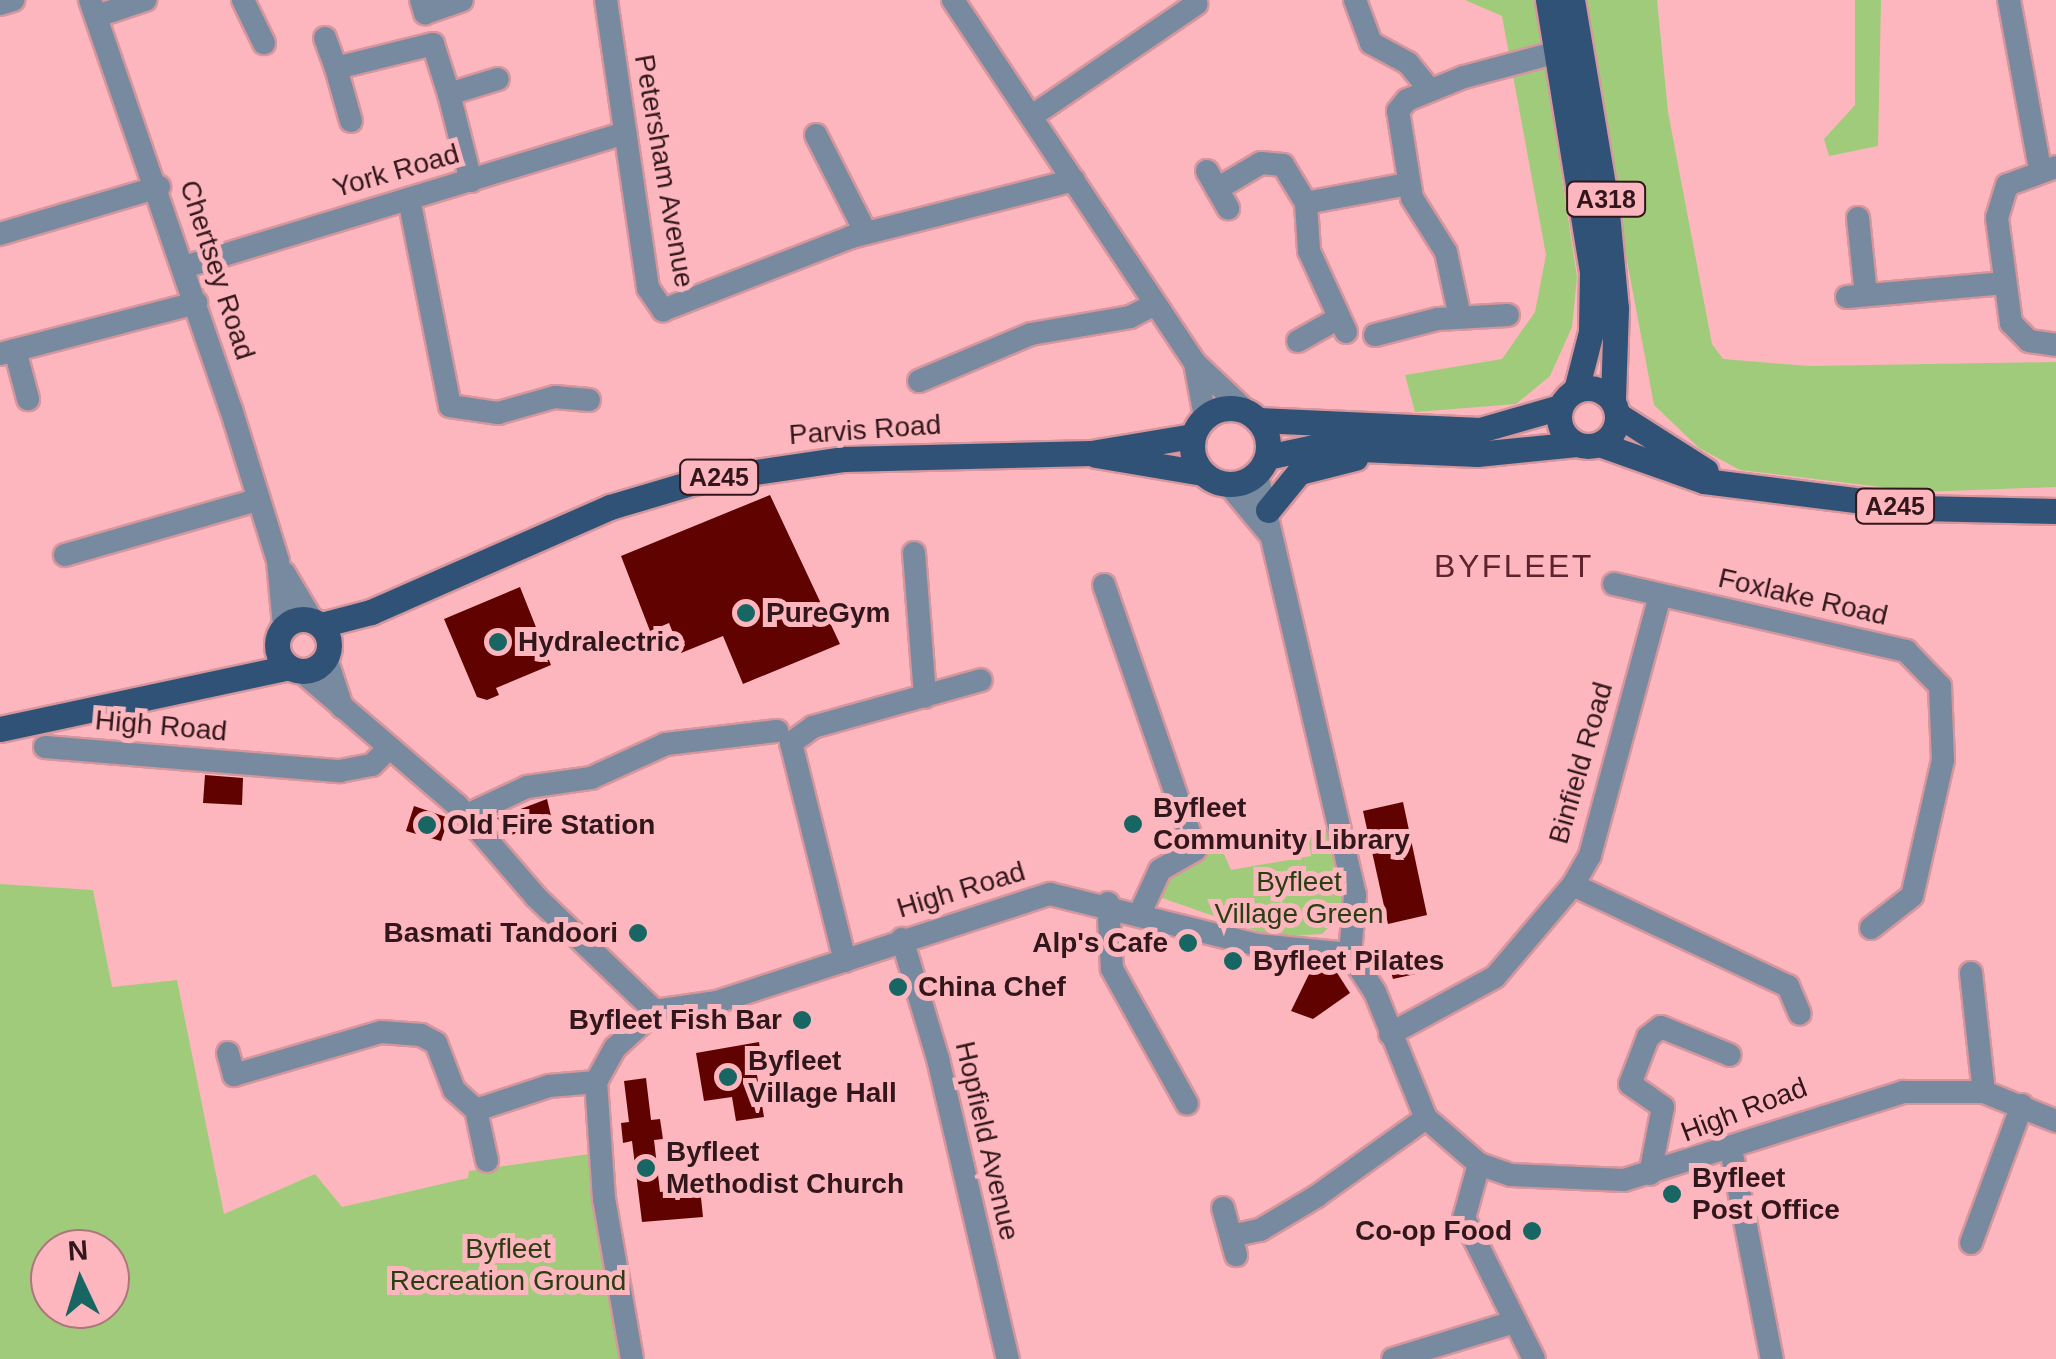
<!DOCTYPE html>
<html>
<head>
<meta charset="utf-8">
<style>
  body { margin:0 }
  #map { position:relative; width:2056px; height:1359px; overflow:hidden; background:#feb6be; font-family:Helvetica,sans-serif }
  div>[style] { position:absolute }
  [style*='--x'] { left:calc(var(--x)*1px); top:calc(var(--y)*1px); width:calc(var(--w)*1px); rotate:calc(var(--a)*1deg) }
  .green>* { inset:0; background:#a0cb7a }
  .building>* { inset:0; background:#600300 }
  .roads { filter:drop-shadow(2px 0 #d5969d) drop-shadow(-2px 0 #d5969d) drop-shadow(0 2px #d5969d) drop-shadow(0 -2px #d5969d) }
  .minor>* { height:22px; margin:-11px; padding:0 11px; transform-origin:11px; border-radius:11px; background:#778a9f }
  .major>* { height:25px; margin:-12.5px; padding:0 12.5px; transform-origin:12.5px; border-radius:12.5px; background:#305276 }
  .major>.ring { margin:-12.5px; padding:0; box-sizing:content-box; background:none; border:25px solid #305276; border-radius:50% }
  .dots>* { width:28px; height:28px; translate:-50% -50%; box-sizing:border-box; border:5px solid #feb6be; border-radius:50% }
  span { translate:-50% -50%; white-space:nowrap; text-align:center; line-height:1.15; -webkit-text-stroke:10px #feb6be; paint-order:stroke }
  .shield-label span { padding:2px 8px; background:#feb6be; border:2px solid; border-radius:8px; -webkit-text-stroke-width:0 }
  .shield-label { font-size:25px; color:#31171b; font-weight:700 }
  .street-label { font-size:28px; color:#31171b }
  .poi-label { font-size:28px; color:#31171b; font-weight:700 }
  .left { translate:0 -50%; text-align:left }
  .right { translate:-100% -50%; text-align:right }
  .park-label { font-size:28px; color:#293e11 }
  .quarter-label { font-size:32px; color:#5d242f; letter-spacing:2.5px }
  .north { position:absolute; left:30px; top:1229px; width:100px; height:100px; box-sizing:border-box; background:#feb6be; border:2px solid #ac767d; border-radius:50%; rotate:356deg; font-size:28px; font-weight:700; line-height:40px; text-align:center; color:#31171b }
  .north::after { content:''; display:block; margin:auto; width:35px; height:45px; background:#186663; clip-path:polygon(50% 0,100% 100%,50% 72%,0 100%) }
</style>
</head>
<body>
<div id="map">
  <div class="green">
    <i style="clip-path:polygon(1465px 0,1535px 0,1577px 277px,1572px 327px,1550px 376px,1516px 404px,1415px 412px,1405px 375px,1502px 359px,1535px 312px,1546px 255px,1502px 16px)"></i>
    <i style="clip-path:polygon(1578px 0,1657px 0,1668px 112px,1712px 344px,1723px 359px,1809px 366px,2056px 362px,2056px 487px,1921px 492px,1740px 470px,1699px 448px,1654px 405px)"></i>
    <i style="clip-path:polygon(1855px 0,1881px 0,1878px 146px,1829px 156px,1824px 139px,1855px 105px)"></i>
    <i style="clip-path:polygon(1329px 826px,1348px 908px,1322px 934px,1274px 937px,1159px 897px,1170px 872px,1192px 858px,1221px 847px,1231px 870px,1311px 856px,1307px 829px)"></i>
    <i style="clip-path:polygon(evenodd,0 884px,93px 890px,112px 987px,177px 980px,224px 1214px,315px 1174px,342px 1207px,468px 1178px,469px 1171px,589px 1154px,624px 1359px,0 1359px,0 884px,50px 1249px,110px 1249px,110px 1309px,50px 1309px,50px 1249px)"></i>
  </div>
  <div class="building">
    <i style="clip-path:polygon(770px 495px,840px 644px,743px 684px,723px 636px,681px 653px,669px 623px,650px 631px,621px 556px)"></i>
    <i style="clip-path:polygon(520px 587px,551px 665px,496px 688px,499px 695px,487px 700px,477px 697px,444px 619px)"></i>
    <i style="clip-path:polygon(205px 775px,243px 778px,242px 805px,203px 803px)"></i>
    <i style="clip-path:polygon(547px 799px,551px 816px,510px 836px,497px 818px)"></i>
    <i style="clip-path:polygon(1403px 802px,1427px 915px,1388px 924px,1363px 811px)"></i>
    <i style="clip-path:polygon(414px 806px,449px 818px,441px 841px,406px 831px)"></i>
    <i style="clip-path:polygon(1414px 951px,1420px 973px,1393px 979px,1387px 958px)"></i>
    <i style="clip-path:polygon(1313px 966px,1334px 968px,1350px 993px,1313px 1019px,1291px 1011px)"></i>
    <i style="clip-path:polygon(759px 1042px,761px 1055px,754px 1057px,764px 1117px,736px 1121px,732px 1097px,704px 1101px,696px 1053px)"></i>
    <i style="clip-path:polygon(646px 1078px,651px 1120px,660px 1119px,663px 1139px,654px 1140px,660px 1192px,700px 1188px,703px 1217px,642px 1222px,632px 1141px,623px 1143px,621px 1123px,629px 1122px,624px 1081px)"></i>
  </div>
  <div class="roads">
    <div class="minor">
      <i style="--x:90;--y:0;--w:433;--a:71"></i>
      <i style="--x:231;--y:409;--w:159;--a:72.8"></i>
      <i style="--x:278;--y:561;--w:65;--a:84.7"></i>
      <i style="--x:243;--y:0;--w:48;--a:64"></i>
      <i style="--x:421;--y:0;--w:14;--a:73"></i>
      <i style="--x:425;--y:13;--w:39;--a:-19"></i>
      <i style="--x:606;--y:0;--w:291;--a:81.7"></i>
      <i style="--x:648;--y:288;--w:27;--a:56"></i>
      <i style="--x:663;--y:310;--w:202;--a:-21.2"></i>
      <i style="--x:851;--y:237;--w:230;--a:-14.3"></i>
      <i style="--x:953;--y:0;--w:436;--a:56.3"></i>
      <i style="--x:1195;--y:363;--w:70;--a:43.3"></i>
      <i style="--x:1355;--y:0;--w:46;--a:69.6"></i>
      <i style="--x:1371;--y:43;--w:42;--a:28.4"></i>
      <i style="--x:1408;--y:63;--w:35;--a:51"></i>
      <i style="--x:2009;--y:0;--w:172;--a:79.6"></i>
      <i style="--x:0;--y:4;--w:14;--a:-17"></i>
      <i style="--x:97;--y:16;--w:51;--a:-18.4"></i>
      <i style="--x:325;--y:38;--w:32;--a:70"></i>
      <i style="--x:336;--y:68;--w:100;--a:-13.9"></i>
      <i style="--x:433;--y:44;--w:52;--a:72.3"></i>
      <i style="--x:336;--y:68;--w:55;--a:74.2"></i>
      <i style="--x:1032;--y:116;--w:199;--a:-34.3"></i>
      <i style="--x:816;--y:135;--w:110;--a:63"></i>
      <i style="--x:2056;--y:167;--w:52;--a:159.8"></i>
      <i style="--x:2007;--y:185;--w:34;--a:107"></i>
      <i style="--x:1997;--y:218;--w:106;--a:82.4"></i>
      <i style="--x:2011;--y:323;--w:25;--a:45"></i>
      <i style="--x:2029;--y:341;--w:27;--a:8"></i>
      <i style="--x:1207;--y:171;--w:43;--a:60.4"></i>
      <i style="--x:471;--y:181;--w:90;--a:-104.2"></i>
      <i style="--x:449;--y:94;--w:51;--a:-17"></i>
      <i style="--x:1217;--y:189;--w:51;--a:-30.6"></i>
      <i style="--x:1261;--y:163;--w:22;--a:5"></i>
      <i style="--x:1283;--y:165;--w:44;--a:58.8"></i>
      <i style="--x:1306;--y:203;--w:48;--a:86.4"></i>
      <i style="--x:1309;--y:251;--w:89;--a:65.4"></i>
      <i style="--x:409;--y:199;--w:211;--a:78.8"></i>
      <i style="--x:450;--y:406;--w:49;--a:8.3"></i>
      <i style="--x:498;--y:413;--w:59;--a:-15.7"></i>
      <i style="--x:555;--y:397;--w:34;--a:5"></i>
      <i style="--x:1306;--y:203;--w:104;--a:-10.6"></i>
      <i style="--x:1858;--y:218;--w:77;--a:84.1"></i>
      <i style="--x:0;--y:234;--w:166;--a:-16.5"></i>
      <i style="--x:184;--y:267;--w:461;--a:-16.9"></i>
      <i style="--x:1847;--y:297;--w:158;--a:-5.1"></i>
      <i style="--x:1460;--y:317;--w:66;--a:-102.2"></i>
      <i style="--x:1446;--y:252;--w:64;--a:-122.2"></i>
      <i style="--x:1412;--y:198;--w:88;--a:-99.1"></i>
      <i style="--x:1398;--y:111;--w:14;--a:-51"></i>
      <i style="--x:1407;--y:100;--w:61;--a:-22"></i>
      <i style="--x:1464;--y:77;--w:97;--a:-14.9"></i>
      <i style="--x:1375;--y:335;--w:65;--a:-14.3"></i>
      <i style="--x:1438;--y:319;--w:70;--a:-3.3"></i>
      <i style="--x:1298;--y:341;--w:47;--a:-29.3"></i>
      <i style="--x:15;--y:350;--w:51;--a:75.1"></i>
      <i style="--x:0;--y:354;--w:203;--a:-14.6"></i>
      <i style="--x:1195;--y:363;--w:55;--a:79.5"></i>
      <i style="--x:919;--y:381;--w:121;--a:-22.8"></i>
      <i style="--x:1031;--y:334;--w:100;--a:-9.7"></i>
      <i style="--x:1130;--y:317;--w:28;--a:-27"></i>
      <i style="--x:1257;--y:474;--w:432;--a:76.9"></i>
      <i style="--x:1355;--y:895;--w:59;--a:94.8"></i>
      <i style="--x:1229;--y:485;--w:61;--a:50.3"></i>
      <i style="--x:914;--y:553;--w:144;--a:85.6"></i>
      <i style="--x:65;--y:555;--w:200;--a:-16"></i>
      <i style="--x:284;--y:573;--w:55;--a:59.2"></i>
      <i style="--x:1614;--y:584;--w:300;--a:12.9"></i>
      <i style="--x:1906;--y:651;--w:49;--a:45.8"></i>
      <i style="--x:1940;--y:686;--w:74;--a:87.7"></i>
      <i style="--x:1943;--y:760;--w:139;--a:102.8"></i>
      <i style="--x:1912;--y:896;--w:52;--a:142"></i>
      <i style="--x:1104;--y:585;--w:280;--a:71"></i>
      <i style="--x:1195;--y:850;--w:40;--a:150.3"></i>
      <i style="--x:1160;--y:870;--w:47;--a:114.9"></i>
      <i style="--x:326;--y:658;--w:52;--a:71.9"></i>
      <i style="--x:301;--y:671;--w:206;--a:40.7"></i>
      <i style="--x:457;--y:805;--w:121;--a:49.3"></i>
      <i style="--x:536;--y:897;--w:165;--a:43.8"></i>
      <i style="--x:655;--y:1011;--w:63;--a:-8.3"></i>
      <i style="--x:717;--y:1002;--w:350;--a:-18"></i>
      <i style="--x:1050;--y:894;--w:213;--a:13.8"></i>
      <i style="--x:1257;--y:945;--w:93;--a:5.5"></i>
      <i style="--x:45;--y:747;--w:296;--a:4.7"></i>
      <i style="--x:340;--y:771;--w:33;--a:-11"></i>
      <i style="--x:372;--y:765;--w:20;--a:-45"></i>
      <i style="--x:467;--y:815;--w:66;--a:-25"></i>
      <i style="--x:527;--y:787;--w:65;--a:-8"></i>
      <i style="--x:591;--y:778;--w:82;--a:-24.4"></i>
      <i style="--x:666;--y:744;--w:112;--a:-6.7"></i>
      <i style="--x:1573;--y:885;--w:238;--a:25.2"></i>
      <i style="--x:1788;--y:986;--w:30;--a:67"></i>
      <i style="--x:1108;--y:903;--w:66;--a:86.5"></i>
      <i style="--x:1112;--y:969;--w:154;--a:60.9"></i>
      <i style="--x:902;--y:939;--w:125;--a:73.3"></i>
      <i style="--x:938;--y:1059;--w:308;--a:76.9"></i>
      <i style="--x:1350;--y:954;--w:45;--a:56.7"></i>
      <i style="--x:1375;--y:992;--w:136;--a:68"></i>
      <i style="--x:1426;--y:1118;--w:70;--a:41"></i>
      <i style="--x:1479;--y:1164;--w:34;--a:19"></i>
      <i style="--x:1511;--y:1175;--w:113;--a:2.5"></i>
      <i style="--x:1624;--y:1180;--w:293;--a:-17.5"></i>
      <i style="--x:1903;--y:1092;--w:81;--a:0"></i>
      <i style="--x:1984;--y:1092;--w:78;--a:21.9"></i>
      <i style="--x:845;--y:961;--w:225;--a:-103.9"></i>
      <i style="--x:791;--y:743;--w:27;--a:-36"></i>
      <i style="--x:813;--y:727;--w:174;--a:-15.6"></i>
      <i style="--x:1971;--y:973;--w:120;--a:83.8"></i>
      <i style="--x:1390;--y:1034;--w:119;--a:-28.5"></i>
      <i style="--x:1495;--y:977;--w:121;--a:-49.7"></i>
      <i style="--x:1573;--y:885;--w:34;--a:-60"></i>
      <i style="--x:1590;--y:855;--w:268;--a:-74.9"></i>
      <i style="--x:228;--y:1053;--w:23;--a:75"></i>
      <i style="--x:234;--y:1075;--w:153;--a:-16.3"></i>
      <i style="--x:381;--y:1032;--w:40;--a:4.3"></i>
      <i style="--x:421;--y:1035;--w:17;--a:28"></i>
      <i style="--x:436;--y:1043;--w:50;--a:69"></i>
      <i style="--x:454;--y:1090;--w:30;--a:42"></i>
      <i style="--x:476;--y:1110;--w:52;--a:77.8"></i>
      <i style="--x:476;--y:1110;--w:77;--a:-18.2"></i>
      <i style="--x:549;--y:1086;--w:47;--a:-4.9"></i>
      <i style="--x:1731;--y:1149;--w:214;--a:79"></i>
      <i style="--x:1479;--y:1164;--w:56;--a:105.5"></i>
      <i style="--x:1464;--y:1218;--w:157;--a:63.6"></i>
      <i style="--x:1650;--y:1174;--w:68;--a:-79"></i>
      <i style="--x:1663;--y:1107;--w:40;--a:-145.1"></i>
      <i style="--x:1630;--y:1084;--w:50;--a:-69"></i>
      <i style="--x:1648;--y:1037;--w:16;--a:-38"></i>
      <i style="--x:1661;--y:1027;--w:74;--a:22.1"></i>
      <i style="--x:1223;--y:1208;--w:49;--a:74.5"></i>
      <i style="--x:1231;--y:1236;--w:30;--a:-12"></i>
      <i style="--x:1260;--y:1230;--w:66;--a:-30.8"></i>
      <i style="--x:1317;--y:1196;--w:134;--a:-35.6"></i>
      <i style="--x:1971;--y:1243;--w:147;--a:-69.7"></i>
      <i style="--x:632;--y:1359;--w:162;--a:-99.9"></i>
      <i style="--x:604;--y:1199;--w:117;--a:-93.9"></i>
      <i style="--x:596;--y:1082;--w:39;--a:-61"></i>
      <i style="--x:615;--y:1048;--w:54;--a:-42.8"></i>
      <i style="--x:1393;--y:1359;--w:127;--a:-17"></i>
    </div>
    <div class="major">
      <i style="--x:1548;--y:0;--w:277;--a:80.8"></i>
      <i style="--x:1592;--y:273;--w:59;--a:91"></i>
      <i style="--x:1591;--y:332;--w:60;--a:104.5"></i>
      <i style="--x:1572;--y:0;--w:206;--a:80.5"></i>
      <i style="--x:1606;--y:203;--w:105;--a:84.6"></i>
      <i style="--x:1616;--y:308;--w:92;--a:91.9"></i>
      <i class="ring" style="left:1559px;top:388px;width:33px;height:33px"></i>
      <i class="ring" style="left:1192px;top:408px;width:51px;height:51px"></i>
      <i style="--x:1618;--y:415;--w:104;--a:32.5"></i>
      <i style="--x:1258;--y:420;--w:222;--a:2.6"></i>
      <i style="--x:1480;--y:430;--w:83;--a:-16"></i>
      <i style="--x:1599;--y:444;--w:111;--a:19.4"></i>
      <i style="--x:1704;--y:481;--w:217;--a:7.2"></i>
      <i style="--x:1919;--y:508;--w:137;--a:1.3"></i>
      <i style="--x:1096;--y:455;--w:108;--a:9.6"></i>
      <i style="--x:1267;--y:457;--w:48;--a:-12"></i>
      <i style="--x:1314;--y:447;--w:163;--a:2.5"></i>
      <i style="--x:1477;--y:454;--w:100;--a:-5.7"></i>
      <i style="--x:1268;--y:510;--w:49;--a:-50.8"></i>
      <i style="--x:1299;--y:472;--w:58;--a:-14"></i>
      <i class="ring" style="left:277px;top:619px;width:27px;height:27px"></i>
      <i style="--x:321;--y:625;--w:52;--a:-14.6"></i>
      <i style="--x:371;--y:612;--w:261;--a:-23.7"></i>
      <i style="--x:610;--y:507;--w:95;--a:-16.5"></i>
      <i style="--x:701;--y:480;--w:145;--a:-8.4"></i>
      <i style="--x:844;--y:459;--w:247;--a:-1.4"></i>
      <i style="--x:1091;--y:453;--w:103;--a:-9.5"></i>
      <i style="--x:0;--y:729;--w:295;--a:-12.1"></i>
    </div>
  </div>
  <div class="dots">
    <i style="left:746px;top:613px;background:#186663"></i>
    <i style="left:498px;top:642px;background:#186663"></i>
    <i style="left:1133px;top:824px;background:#186663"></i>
    <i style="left:427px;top:825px;background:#186663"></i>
    <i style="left:638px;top:933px;background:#186663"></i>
    <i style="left:1188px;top:943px;background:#186663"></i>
    <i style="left:1233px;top:961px;background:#186663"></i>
    <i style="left:898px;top:987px;background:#186663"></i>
    <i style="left:802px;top:1020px;background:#186663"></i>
    <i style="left:728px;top:1077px;background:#186663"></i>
    <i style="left:646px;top:1168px;background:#186663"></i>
    <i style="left:1672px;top:1194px;background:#186663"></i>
    <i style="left:1532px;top:1231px;background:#186663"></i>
  </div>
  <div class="shield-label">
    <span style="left:1606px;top:199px">A318</span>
    <span style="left:719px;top:477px">A245</span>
    <span style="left:1895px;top:506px">A245</span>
  </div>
  <div class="street-label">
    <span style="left:396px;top:171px;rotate:-16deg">York Road</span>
    <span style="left:664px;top:171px;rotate:80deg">Petersham Avenue</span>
    <span style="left:217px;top:270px;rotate:72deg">Chertsey Road</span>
    <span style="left:865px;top:430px;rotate:-4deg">Parvis Road</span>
    <span style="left:1803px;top:597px;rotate:13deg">Foxlake Road</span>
    <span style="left:161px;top:726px;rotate:5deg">High Road</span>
    <span style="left:1581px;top:763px;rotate:-74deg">Binfield Road</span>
    <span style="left:961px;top:890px;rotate:-17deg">High Road</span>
    <span style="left:1744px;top:1110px;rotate:-21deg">High Road</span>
    <span style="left:987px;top:1141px;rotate:77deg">Hopfield Avenue</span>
  </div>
  <div class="poi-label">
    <span class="left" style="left:766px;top:613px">PureGym</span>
    <span class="left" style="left:518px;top:642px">Hydralectric</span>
    <span class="left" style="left:1153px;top:824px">Byfleet<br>Community Library</span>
    <span class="left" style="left:447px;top:825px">Old Fire Station</span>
    <span class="right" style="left:618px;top:933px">Basmati Tandoori</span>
    <span class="right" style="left:1168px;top:943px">Alp's Cafe</span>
    <span class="left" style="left:1253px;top:961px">Byfleet Pilates</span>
    <span class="left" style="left:918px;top:987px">China Chef</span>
    <span class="right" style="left:782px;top:1020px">Byfleet Fish Bar</span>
    <span class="left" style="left:748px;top:1077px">Byfleet<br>Village Hall</span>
    <span class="left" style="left:666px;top:1168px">Byfleet<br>Methodist Church</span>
    <span class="left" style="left:1692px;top:1194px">Byfleet<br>Post Office</span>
    <span class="right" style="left:1512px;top:1231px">Co-op Food</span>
  </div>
  <div class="park-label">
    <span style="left:1299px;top:898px">Byfleet<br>Village Green</span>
    <span style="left:508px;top:1265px">Byfleet<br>Recreation Ground</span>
  </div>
  <div class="quarter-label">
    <span style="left:1514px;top:566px">BYFLEET</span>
  </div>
  <div class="north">N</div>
</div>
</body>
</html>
